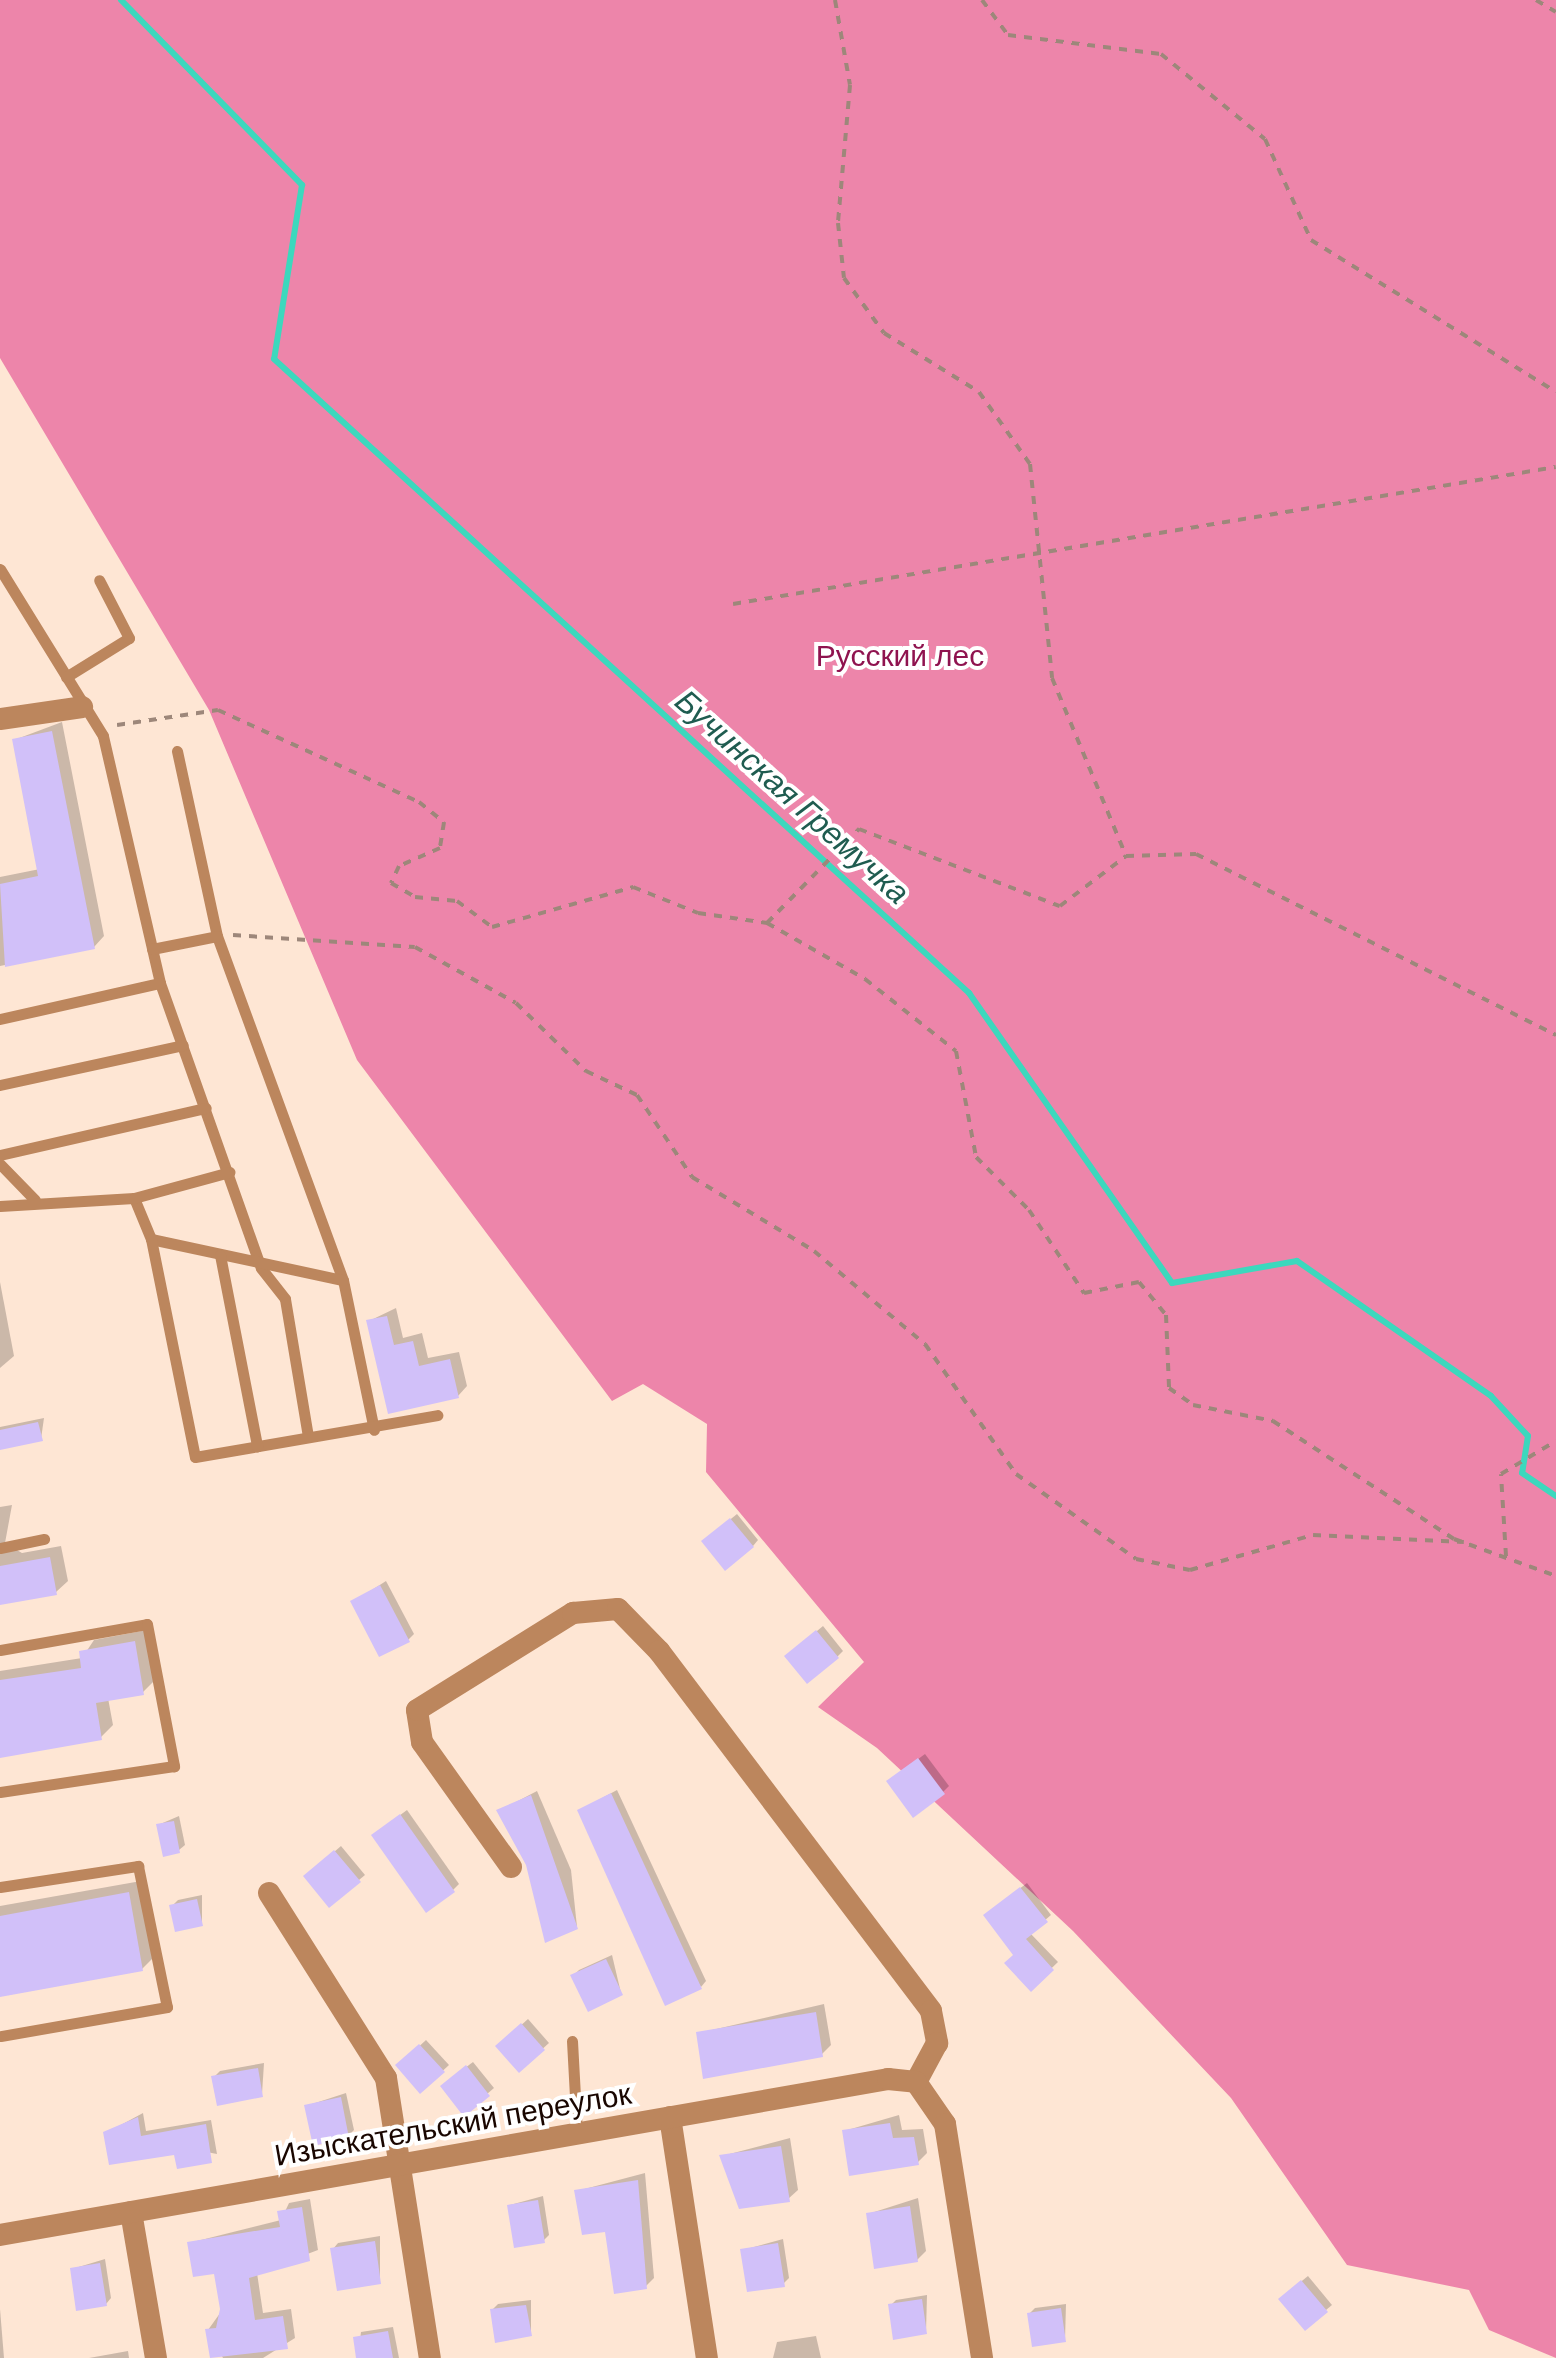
<!DOCTYPE html>
<html>
<head>
<meta charset="utf-8">
<style>
  body { margin:0 }
  #map { position:relative; width:1556px; height:2358px; overflow:hidden; background:#fee6d4; font-family:"DM Sans",sans-serif }
  div>[style] { position:absolute }
  [style*='--x'] { left:calc(var(--x)*1px); top:calc(var(--y)*1px); width:calc(var(--w)*1px); rotate:calc(var(--a)*1deg) }
  .forest>* { inset:0; background:#ed85aa }
  .shadow>* { inset:0; background:#0003 }
  .stream>* { height:6px; margin:-3px; padding:0 3px; transform-origin:3px; border-radius:3px; background:#3cd8bd }
  .building>* { inset:0; background:#d1c0f9 }
  .path>* { height:4px; margin-top:-2px; transform-origin:0; background:repeating-linear-gradient(90deg,#9d877a 0 8px,transparent 0 16px) }
  .service>* { height:11px; margin:-5.5px; padding:0 5.5px; transform-origin:5.5px; border-radius:5.5px; background:#bc865d }
  .minor>* { height:22px; margin:-11px; padding:0 11px; transform-origin:11px; border-radius:11px; background:#bc865d }
  span { translate:-50% -50%; white-space:nowrap; text-align:center; line-height:1.15; -webkit-text-stroke:8px #fff; paint-order:stroke }
  .park-label { font-size:30px; color:#8f134f }
  .street-label { font-size:30px; color:#190600 }
  .water-label { font-size:32px; color:#1f5c50; font-style:italic }
</style>
</head>
<body>
<div id="map">
  <div class="forest">
    <i style="clip-path:polygon(0 0,1556px 0,1556px 2358px,1489px 2330px,1469px 2290px,1347px 2265px,1231px 2098px,1073px 1931px,877px 1748px,818px 1707px,864px 1662px,706px 1472px,707px 1424px,643px 1384px,612px 1401px,357px 1060px,209px 710px,0 358px)"></i>
  </div>
  <div class="shadow">
    <i style="clip-path:polygon(62px 722px,104px 936px,94px 947px,0 966px,0 877px,40px 869px,14px 740px)"></i>
    <i style="clip-path:polygon(0 1282px,14px 1356px,0 1368px)"></i>
    <i style="clip-path:polygon(396px 1308px,403px 1338px,422px 1333px,428px 1358px,459px 1352px,467px 1386px,458px 1396px,390px 1411px,369px 1321px)"></i>
    <i style="clip-path:polygon(44px 1418px,41px 1439px,0 1447px,0 1427px)"></i>
    <i style="clip-path:polygon(12px 1505px,5px 1543px,22px 1553px,61px 1546px,68px 1581px,56px 1592px,0 1603px,0 1507px)"></i>
    <i style="clip-path:polygon(737px 1514px,758px 1540px,753px 1546px,710px 1536px)"></i>
    <i style="clip-path:polygon(386px 1581px,414px 1634px,408px 1640px,353px 1602px)"></i>
    <i style="clip-path:polygon(823px 1626px,843px 1651px,837px 1657px,793px 1651px)"></i>
    <i style="clip-path:polygon(147px 1630px,155px 1680px,143px 1692px,108px 1698px,113px 1725px,100px 1738px,0 1755px,0 1671px,82px 1658px,94px 1640px)"></i>
    <i style="clip-path:polygon(925px 1754px,949px 1786px,943px 1792px,895px 1776px)"></i>
    <i style="clip-path:polygon(617px 1790px,706px 1981px,701px 1987px,580px 1810px)"></i>
    <i style="clip-path:polygon(537px 1791px,571px 1870px,577px 1927px,499px 1811px)"></i>
    <i style="clip-path:polygon(407px 1810px,459px 1884px,453px 1890px,380px 1830px)"></i>
    <i style="clip-path:polygon(179px 1816px,185px 1845px,179px 1850px,158px 1825px)"></i>
    <i style="clip-path:polygon(341px 1846px,365px 1875px,359px 1880px,312px 1871px)"></i>
    <i style="clip-path:polygon(141px 1881px,155px 1956px,142px 1969px,0 1995px,0 1906px)"></i>
    <i style="clip-path:polygon(1027px 1883px,1051px 1915px,1030px 1933px,1058px 1962px,1031px 1988px,992px 1910px)"></i>
    <i style="clip-path:polygon(202px 1895px,202px 1924px,172px 1906px,178px 1900px)"></i>
    <i style="clip-path:polygon(612px 1955px,621px 1993px,573px 1976px,579px 1970px)"></i>
    <i style="clip-path:polygon(824px 2004px,831px 2045px,821px 2055px,699px 2033px)"></i>
    <i style="clip-path:polygon(528px 2019px,549px 2043px,519px 2070px,498px 2046px)"></i>
    <i style="clip-path:polygon(426px 2040px,449px 2065px,421px 2091px,399px 2065px)"></i>
    <i style="clip-path:polygon(473px 2062px,494px 2088px,465px 2113px,449px 2080px)"></i>
    <i style="clip-path:polygon(264px 2063px,262px 2094px,214px 2077px,220px 2071px)"></i>
    <i style="clip-path:polygon(346px 2093px,354px 2130px,348px 2136px,306px 2106px)"></i>
    <i style="clip-path:polygon(143px 2113px,146px 2131px,211px 2120px,217px 2154px,106px 2133px)"></i>
    <i style="clip-path:polygon(899px 2115px,902px 2130px,923px 2129px,927px 2153px,917px 2163px,844px 2131px)"></i>
    <i style="clip-path:polygon(790px 2138px,798px 2190px,788px 2199px,722px 2156px)"></i>
    <i style="clip-path:polygon(645px 2173px,654px 2278px,645px 2287px,577px 2191px)"></i>
    <i style="clip-path:polygon(543px 2196px,549px 2235px,543px 2241px,510px 2205px)"></i>
    <i style="clip-path:polygon(918px 2198px,926px 2251px,917px 2260px,868px 2214px)"></i>
    <i style="clip-path:polygon(310px 2199px,318px 2250px,257px 2273px,263px 2313px,291px 2309px,295px 2338px,263px 2358px,223px 2358px,208px 2330px,223px 2309px,216px 2271px,189px 2243px,281px 2220px,289px 2203px)"></i>
    <i style="clip-path:polygon(380px 2236px,380px 2281px,333px 2249px,338px 2243px)"></i>
    <i style="clip-path:polygon(783px 2239px,789px 2278px,783px 2284px,743px 2250px)"></i>
    <i style="clip-path:polygon(105px 2259px,111px 2298px,106px 2304px,72px 2269px)"></i>
    <i style="clip-path:polygon(1308px 2276px,1332px 2305px,1326px 2310px,1287px 2293px)"></i>
    <i style="clip-path:polygon(927px 2295px,926px 2332px,891px 2305px,896px 2300px)"></i>
    <i style="clip-path:polygon(531px 2300px,531px 2334px,492px 2310px,498px 2304px)"></i>
    <i style="clip-path:polygon(1066px 2304px,1065px 2340px,1029px 2314px,1035px 2308px)"></i>
    <i style="clip-path:polygon(0 2309px,4px 2358px,0 2358px)"></i>
    <i style="clip-path:polygon(393px 2327px,399px 2358px,358px 2358px,361px 2332px)"></i>
    <i style="clip-path:polygon(816px 2336px,821px 2358px,773px 2358px,777px 2342px)"></i>
    <i style="clip-path:polygon(128px 2351px,129px 2358px,89px 2358px)"></i>
  </div>
  <div class="stream">
    <i style="--x:121;--y:0;--w:259;--a:45.6"></i>
    <i style="--x:302;--y:185;--w:176;--a:99.1"></i>
    <i style="--x:274;--y:359;--w:941;--a:42.37"></i>
    <i style="--x:969;--y:993;--w:354;--a:55"></i>
    <i style="--x:1172;--y:1283;--w:127;--a:-10"></i>
    <i style="--x:1297;--y:1261;--w:236;--a:34.8"></i>
    <i style="--x:1491;--y:1396;--w:54;--a:47.2"></i>
    <i style="--x:1528;--y:1436;--w:37;--a:99"></i>
    <i style="--x:1522;--y:1473;--w:41;--a:34.1"></i>
  </div>
  <div class="building">
    <i style="clip-path:polygon(52px 731px,95px 949px,5px 967px,0 884px,38px 876px,12px 739px)"></i>
    <i style="clip-path:polygon(387px 1316px,394px 1345px,413px 1341px,419px 1366px,450px 1359px,459px 1398px,388px 1414px,366px 1320px)"></i>
    <i style="clip-path:polygon(38px 1422px,43px 1441px,0 1450px,0 1430px)"></i>
    <i style="clip-path:polygon(730px 1518px,754px 1547px,725px 1571px,701px 1541px)"></i>
    <i style="clip-path:polygon(50px 1557px,57px 1595px,0 1605px,0 1566px)"></i>
    <i style="clip-path:polygon(380px 1585px,410px 1642px,379px 1657px,350px 1601px)"></i>
    <i style="clip-path:polygon(816px 1630px,839px 1658px,807px 1684px,784px 1656px)"></i>
    <i style="clip-path:polygon(135px 1641px,144px 1695px,96px 1703px,102px 1740px,0 1758px,0 1680px,81px 1668px,79px 1651px)"></i>
    <i style="clip-path:polygon(918px 1758px,945px 1794px,913px 1818px,886px 1781px)"></i>
    <i style="clip-path:polygon(611px 1793px,702px 1989px,665px 2006px,577px 1810px)"></i>
    <i style="clip-path:polygon(531px 1795px,578px 1929px,545px 1943px,526px 1865px,496px 1810px)"></i>
    <i style="clip-path:polygon(400px 1814px,455px 1892px,426px 1913px,371px 1835px)"></i>
    <i style="clip-path:polygon(174px 1821px,180px 1853px,163px 1857px,156px 1824px)"></i>
    <i style="clip-path:polygon(334px 1850px,361px 1882px,329px 1908px,303px 1876px)"></i>
    <i style="clip-path:polygon(1020px 1887px,1048px 1922px,1026px 1939px,1054px 1970px,1031px 1992px,1004px 1963px,1013px 1955px,983px 1915px)"></i>
    <i style="clip-path:polygon(129px 1892px,143px 1971px,0 1997px,0 1916px)"></i>
    <i style="clip-path:polygon(197px 1899px,203px 1926px,175px 1932px,169px 1905px)"></i>
    <i style="clip-path:polygon(606px 1959px,623px 1995px,588px 2012px,570px 1975px)"></i>
    <i style="clip-path:polygon(816px 2012px,823px 2057px,703px 2079px,696px 2032px)"></i>
    <i style="clip-path:polygon(521px 2023px,545px 2050px,519px 2073px,495px 2046px)"></i>
    <i style="clip-path:polygon(419px 2044px,445px 2072px,420px 2094px,395px 2065px)"></i>
    <i style="clip-path:polygon(466px 2065px,490px 2096px,464px 2117px,440px 2086px)"></i>
    <i style="clip-path:polygon(258px 2068px,263px 2097px,217px 2106px,211px 2076px)"></i>
    <i style="clip-path:polygon(341px 2097px,349px 2138px,313px 2146px,304px 2105px)"></i>
    <i style="clip-path:polygon(138px 2117px,141px 2136px,206px 2124px,212px 2163px,177px 2169px,174px 2155px,109px 2165px,103px 2132px)"></i>
    <i style="clip-path:polygon(890px 2123px,893px 2138px,914px 2137px,919px 2165px,849px 2176px,842px 2130px)"></i>
    <i style="clip-path:polygon(781px 2146px,790px 2202px,739px 2209px,719px 2155px)"></i>
    <i style="clip-path:polygon(638px 2180px,647px 2289px,614px 2294px,605px 2232px,582px 2235px,574px 2190px)"></i>
    <i style="clip-path:polygon(538px 2200px,545px 2243px,514px 2248px,507px 2205px)"></i>
    <i style="clip-path:polygon(910px 2206px,918px 2262px,874px 2269px,866px 2213px)"></i>
    <i style="clip-path:polygon(302px 2207px,310px 2261px,249px 2278px,255px 2320px,283px 2316px,288px 2349px,210px 2358px,205px 2329px,216px 2328px,220px 2309px,214px 2274px,193px 2277px,187px 2242px,280px 2227px,277px 2211px)"></i>
    <i style="clip-path:polygon(375px 2241px,381px 2284px,337px 2291px,330px 2248px)"></i>
    <i style="clip-path:polygon(778px 2243px,785px 2287px,747px 2292px,740px 2249px)"></i>
    <i style="clip-path:polygon(100px 2263px,107px 2306px,76px 2311px,70px 2268px)"></i>
    <i style="clip-path:polygon(1301px 2280px,1328px 2312px,1305px 2331px,1278px 2299px)"></i>
    <i style="clip-path:polygon(922px 2299px,927px 2334px,893px 2340px,888px 2304px)"></i>
    <i style="clip-path:polygon(526px 2305px,532px 2336px,495px 2343px,490px 2309px)"></i>
    <i style="clip-path:polygon(1061px 2308px,1066px 2342px,1032px 2347px,1027px 2313px)"></i>
    <i style="clip-path:polygon(388px 2331px,393px 2358px,356px 2358px,353px 2337px)"></i>
  </div>
  <div class="path">
    <i style="--x:835;--y:0;--w:86;--a:80"></i>
    <i style="--x:850;--y:85;--w:139;--a:95"></i>
    <i style="--x:838;--y:223;--w:55;--a:83.8"></i>
    <i style="--x:844;--y:278;--w:68;--a:54"></i>
    <i style="--x:884;--y:333;--w:112;--a:31.8"></i>
    <i style="--x:979;--y:392;--w:88;--a:54.7"></i>
    <i style="--x:1030;--y:464;--w:215;--a:84.1"></i>
    <i style="--x:1052;--y:678;--w:193;--a:67.4"></i>
    <i style="--x:982;--y:0;--w:44;--a:53.4"></i>
    <i style="--x:1008;--y:35;--w:154;--a:7.1"></i>
    <i style="--x:1161;--y:54;--w:134;--a:39.3"></i>
    <i style="--x:1265;--y:139;--w:111;--a:65.5"></i>
    <i style="--x:1311;--y:240;--w:288;--a:31.8"></i>
    <i style="--x:1536;--y:0;--w:23;--a:31"></i>
    <i style="--x:733;--y:604;--w:834;--a:-9.45"></i>
    <i style="--x:117;--y:725;--w:102;--a:-8.4"></i>
    <i style="--x:218;--y:710;--w:221;--a:24.6"></i>
    <i style="--x:419;--y:802;--w:32;--a:39"></i>
    <i style="--x:444;--y:822;--w:26;--a:99"></i>
    <i style="--x:440;--y:848;--w:45;--a:156.3"></i>
    <i style="--x:399;--y:866;--w:19;--a:115"></i>
    <i style="--x:391;--y:883;--w:28;--a:30"></i>
    <i style="--x:415;--y:897;--w:42;--a:5.4"></i>
    <i style="--x:457;--y:901;--w:44;--a:36.6"></i>
    <i style="--x:492;--y:927;--w:147;--a:-15.8"></i>
    <i style="--x:633;--y:887;--w:70;--a:21.8"></i>
    <i style="--x:698;--y:913;--w:70;--a:8.2"></i>
    <i style="--x:767;--y:923;--w:132;--a:-45.6"></i>
    <i style="--x:859;--y:829;--w:215;--a:21"></i>
    <i style="--x:1060;--y:906;--w:83;--a:-37.1"></i>
    <i style="--x:1126;--y:856;--w:70;--a:-1.6"></i>
    <i style="--x:1196;--y:854;--w:403;--a:26.7"></i>
    <i style="--x:767;--y:923;--w:113;--a:29.7"></i>
    <i style="--x:865;--y:979;--w:116;--a:38.4"></i>
    <i style="--x:956;--y:1051;--w:108;--a:79.3"></i>
    <i style="--x:976;--y:1157;--w:75;--a:45"></i>
    <i style="--x:1029;--y:1210;--w:100;--a:56.5"></i>
    <i style="--x:1084;--y:1293;--w:56;--a:-11.3"></i>
    <i style="--x:1139;--y:1282;--w:43;--a:50.7"></i>
    <i style="--x:1166;--y:1315;--w:73;--a:87.6"></i>
    <i style="--x:1169;--y:1388;--w:29;--a:35"></i>
    <i style="--x:1193;--y:1405;--w:82;--a:11.3"></i>
    <i style="--x:1273;--y:1421;--w:216;--a:33.1"></i>
    <i style="--x:1454;--y:1539;--w:109;--a:19.9"></i>
    <i style="--x:233;--y:935;--w:182;--a:3.8"></i>
    <i style="--x:415;--y:947;--w:115;--a:29"></i>
    <i style="--x:516;--y:1003;--w:98;--a:44.2"></i>
    <i style="--x:586;--y:1071;--w:56;--a:25.2"></i>
    <i style="--x:637;--y:1095;--w:99;--a:56.1"></i>
    <i style="--x:692;--y:1177;--w:143;--a:31.2"></i>
    <i style="--x:814;--y:1251;--w:145;--a:40"></i>
    <i style="--x:925;--y:1344;--w:159;--a:55"></i>
    <i style="--x:1016;--y:1474;--w:147;--a:35.3"></i>
    <i style="--x:1136;--y:1559;--w:55;--a:11.5"></i>
    <i style="--x:1190;--y:1570;--w:128;--a:-15.9"></i>
    <i style="--x:1313;--y:1535;--w:151;--a:2.7"></i>
    <i style="--x:1506;--y:1556;--w:82;--a:-93.5"></i>
    <i style="--x:1501;--y:1474;--w:64;--a:-31"></i>
  </div>
  <div class="service">
    <i style="--x:0;--y:569;--w:196;--a:58.3"></i>
    <i style="--x:103;--y:736;--w:253;--a:77"></i>
    <i style="--x:160;--y:983;--w:302;--a:70.5"></i>
    <i style="--x:261;--y:1268;--w:39;--a:52"></i>
    <i style="--x:285;--y:1299;--w:140;--a:80.5"></i>
    <i style="--x:66;--y:677;--w:74;--a:-31.8"></i>
    <i style="--x:129;--y:638;--w:65;--a:-117.3"></i>
    <i style="--x:177;--y:751;--w:189;--a:77.8"></i>
    <i style="--x:217;--y:936;--w:366;--a:69.9"></i>
    <i style="--x:343;--y:1280;--w:153;--a:78.3"></i>
    <i style="--x:152;--y:949;--w:66;--a:-11.3"></i>
    <i style="--x:0;--y:1019;--w:164;--a:-12.7"></i>
    <i style="--x:0;--y:1085;--w:187;--a:-12.3"></i>
    <i style="--x:0;--y:1155;--w:211;--a:-12.9"></i>
    <i style="--x:0;--y:1164;--w:50;--a:45.8"></i>
    <i style="--x:134;--y:1198;--w:44;--a:67.5"></i>
    <i style="--x:151;--y:1239;--w:196;--a:12.1"></i>
    <i style="--x:0;--y:1206;--w:134;--a:-3.4"></i>
    <i style="--x:134;--y:1198;--w:99;--a:-15.2"></i>
    <i style="--x:151;--y:1239;--w:222;--a:78.6"></i>
    <i style="--x:195;--y:1457;--w:246;--a:-9.8"></i>
    <i style="--x:220;--y:1255;--w:195;--a:79"></i>
    <i style="--x:0;--y:1548;--w:45;--a:-11.6"></i>
    <i style="--x:0;--y:1650;--w:149;--a:-10"></i>
    <i style="--x:147;--y:1624;--w:145;--a:79.2"></i>
    <i style="--x:174;--y:1766;--w:176;--a:171.5"></i>
    <i style="--x:0;--y:1887;--w:140;--a:-8.7"></i>
    <i style="--x:138;--y:1866;--w:144;--a:78.4"></i>
    <i style="--x:167;--y:2007;--w:169;--a:170.1"></i>
    <i style="--x:572;--y:2041;--w:92;--a:86.9"></i>
  </div>
  <div class="minor">
    <i style="--x:0;--y:719;--w:83;--a:-8.3"></i>
    <i style="--x:511;--y:1867;--w:153;--a:-125.5"></i>
    <i style="--x:422;--y:1742;--w:32;--a:-99"></i>
    <i style="--x:417;--y:1710;--w:184;--a:-31.9"></i>
    <i style="--x:573;--y:1613;--w:45;--a:-5.1"></i>
    <i style="--x:618;--y:1609;--w:59;--a:45.7"></i>
    <i style="--x:659;--y:1651;--w:451;--a:52.9"></i>
    <i style="--x:931;--y:2011;--w:33;--a:79"></i>
    <i style="--x:937;--y:2043;--w:44;--a:118.3"></i>
    <i style="--x:269;--y:1893;--w:219;--a:57.7"></i>
    <i style="--x:386;--y:2078;--w:283;--a:81.1"></i>
    <i style="--x:916;--y:2082;--w:51;--a:55.4"></i>
    <i style="--x:945;--y:2124;--w:237;--a:81"></i>
    <i style="--x:670;--y:2117;--w:244;--a:81.3"></i>
    <i style="--x:131;--y:2212;--w:148;--a:80.3"></i>
    <i style="--x:0;--y:2235;--w:902;--a:-9.96"></i>
    <i style="--x:888;--y:2079;--w:28;--a:6"></i>
  </div>
  <div class="park-label">
    <span style="left:900px;top:656px">Русский лес</span>
  </div>
  <div class="street-label">
    <span style="left:453px;top:2125px;rotate:-10deg">Изыскательский переулок</span>
  </div>
  <div class="water-label">
    <span style="left:792px;top:797px;rotate:42deg">Бучинская Гремучка</span>
  </div>
</div>
</body>
</html>
